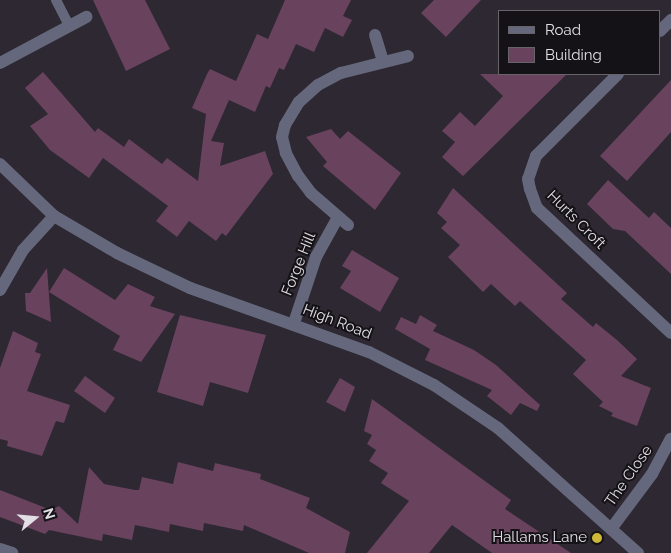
<!DOCTYPE html>
<html>
<head>
<meta charset="utf-8">
<style>
  body { margin:0 }
  #map { position:relative; width:671px; height:553px; overflow:hidden; background:#2d2831; font-family:Raleway,sans-serif }
  div>[style] { position:absolute }
  [style*='--x'] { left:calc(var(--x)*1px); top:calc(var(--y)*1px); width:calc(var(--w)*1px); rotate:calc(var(--a)*1deg) }
  .building>* { inset:0; background:#69425e }
  .service>* { height:10px; margin:-5px; padding:0 5px; transform-origin:5px; border-radius:5px; background:#65687c }
  .minor>* { height:12px; margin:-6px; padding:0 6px; transform-origin:6px; border-radius:6px; background:#65687c }
  .tertiary>* { height:12px; margin:-6px; padding:0 6px; transform-origin:6px; border-radius:6px; background:#65687c }
  .dots>* { width:14px; height:14px; translate:-50% -50%; box-sizing:border-box; border:2px solid #141216; border-radius:50% }
  span { translate:-50% -50%; white-space:nowrap; text-align:center; line-height:1.15; -webkit-text-stroke:4px #141216; paint-order:stroke }
  .street-label { font-size:15px; color:#e1dee4 }
  .poi-label { font-size:15px; color:#e1dee4 }
  .right { translate:-100% -50%; text-align:right }
  .legend { position:absolute; left:498px; top:10px; width:162px; height:65px; box-sizing:border-box; background:#141216; border:1px solid #666468; margin:0; padding:6px 9px; list-style:none; font-size:15px; color:#e1dee4 }
  .legend li { display:flex; align-items:center; gap:10px; height:25px }
  .legend b { width:25px; border:1px solid #666468 }
  .north { position:absolute; left:10px; top:493px; width:50px; height:50px; -webkit-text-stroke:4px #141216; paint-order:stroke; rotate:73deg; font-size:14px; font-weight:700; line-height:20px; text-align:center; color:#e1dee4 }
  .north::after { content:''; display:block; margin:auto; width:18px; height:22px; background:#e1dee4; clip-path:polygon(50% 0,100% 100%,50% 72%,0 100%) }
</style>
</head>
<body>
<div id="map">
  <div class="building">
    <i style="clip-path:polygon(93px 0,145px 0,170px 49px,126px 71px)"></i>
    <i style="clip-path:polygon(285px 0,351px 0,343px 16px,352px 20px,343px 37px,325px 28px,314px 52px,296px 44px,284px 70px,279px 68px,270px 88px,266px 86px,255px 112px,229px 100px,211px 141px,224px 143px,220px 166px,265px 151px,273px 174px,226px 236px,222px 233px,216px 241px,189px 221px,177px 237px,156px 221px,168px 206px,103px 158px,89px 178px,50px 150px,30px 126px,48px 114px,25px 88px,43px 72px,95px 132px,98px 128px,124px 147px,129px 139px,162px 164px,167px 158px,198px 181px,206px 114px,192px 108px,207px 74px,210px 69px,236px 81px,257px 34px,268px 39px)"></i>
    <i style="clip-path:polygon(434px 0,481px 0,446px 37px,421px 13px)"></i>
    <i style="clip-path:polygon(480px 74px,567px 74px,463px 176px,442px 157px,455px 142px,442px 131px,460px 112px,475px 126px,503px 96px)"></i>
    <i style="clip-path:polygon(671px 80px,671px 132px,627px 181px,600px 156px)"></i>
    <i style="clip-path:polygon(331px 129px,340px 139px,348px 131px,401px 173px,375px 210px,323px 166px,327px 162px,306px 137px)"></i>
    <i style="clip-path:polygon(608px 180px,649px 218px,654px 212px,671px 228px,671px 274px,625px 231px,613px 229px,587px 204px)"></i>
    <i style="clip-path:polygon(453px 188px,567px 293px,561px 299px,593px 327px,596px 323px,617px 340px,637px 359px,621px 376px,651px 388px,637px 426px,611px 416px,613px 413px,599px 406px,603px 402px,573px 374px,586px 360px,520px 301px,515px 306px,491px 284px,483px 292px,448px 257px,460px 245px,441px 228px,447px 222px,437px 213px)"></i>
    <i style="clip-path:polygon(352px 250px,399px 278px,380px 312px,340px 288px,351px 271px,342px 266px)"></i>
    <i style="clip-path:polygon(47px 268px,51px 322px,26px 311px,25px 293px,30px 293px)"></i>
    <i style="clip-path:polygon(64px 268px,115px 300px,128px 284px,155px 297px,150px 306px,175px 314px,141px 362px,113px 350px,120px 336px,49px 292px)"></i>
    <i style="clip-path:polygon(180px 315px,266px 335px,248px 393px,210px 382px,203px 406px,157px 392px)"></i>
    <i style="clip-path:polygon(420px 315px,437px 325px,433px 331px,474px 350px,496px 365px,540px 405px,537px 411px,520px 403px,511px 415px,487px 396px,492px 390px,425px 360px,430px 349px,395px 329px,401px 317px,416px 324px)"></i>
    <i style="clip-path:polygon(13px 331px,38px 343px,35px 352px,41px 354px,27px 391px,70px 405px,64px 423px,56px 421px,42px 456px,7px 446px,8px 441px,0 439px,0 368px)"></i>
    <i style="clip-path:polygon(85px 376px,115px 398px,105px 413px,74px 391px)"></i>
    <i style="clip-path:polygon(340px 378px,355px 387px,345px 412px,326px 402px)"></i>
    <i style="clip-path:polygon(372px 399px,511px 500px,505px 509px,571px 553px,492px 553px,452px 525px,429px 553px,367px 553px,409px 501px,381px 483px,388px 473px,369px 461px,376px 450px,367px 444px,372px 435px,364px 431px)"></i>
    <i style="clip-path:polygon(178px 462px,213px 471px,215px 463px,261px 474px,260px 479px,310px 498px,306px 508px,350px 532px,345px 553px,309px 553px,244px 525px,243px 531px,204px 523px,203px 531px,170px 524px,169px 532px,135px 525px,132px 540px,103px 534px,102px 541px,49px 530px,45px 534px,0 517px,0 490px,51px 510px,59px 506px,78px 524px,89px 467px,104px 484px,135px 490px,139px 490px,142px 477px,173px 484px)"></i>
  </div>
  <div class="service">
    <i style="--x:56;--y:0;--w:29;--a:63"></i>
  </div>
  <div class="minor">
    <i style="--x:660;--y:31;--w:16;--a:-45"></i>
    <i style="--x:375;--y:35;--w:28;--a:73"></i>
    <i style="--x:0;--y:63;--w:98;--a:-28.1"></i>
    <i style="--x:618;--y:74;--w:116;--a:135"></i>
    <i style="--x:536;--y:156;--w:24;--a:109"></i>
    <i style="--x:528;--y:179;--w:10;--a:79"></i>
    <i style="--x:530;--y:189;--w:20;--a:70"></i>
    <i style="--x:537;--y:208;--w:183;--a:43"></i>
    <i style="--x:348;--y:225;--w:49;--a:-139.1"></i>
    <i style="--x:311;--y:193;--w:21;--a:-127"></i>
    <i style="--x:298;--y:176;--w:26;--a:-118"></i>
    <i style="--x:286;--y:153;--w:16;--a:-104"></i>
    <i style="--x:282;--y:137;--w:12;--a:-76"></i>
    <i style="--x:285;--y:125;--w:27;--a:-59"></i>
    <i style="--x:299;--y:102;--w:25;--a:-42"></i>
    <i style="--x:318;--y:85;--w:26;--a:-28"></i>
    <i style="--x:341;--y:73;--w:69;--a:-14.2"></i>
    <i style="--x:0;--y:290;--w:46;--a:-60.1"></i>
    <i style="--x:23;--y:250;--w:46;--a:-47.6"></i>
    <i style="--x:294;--y:323;--w:70;--a:-71.6"></i>
    <i style="--x:316;--y:257;--w:43;--a:-61.1"></i>
    <i style="--x:611;--y:529;--w:69;--a:-53.3"></i>
    <i style="--x:652;--y:474;--w:40;--a:-62"></i>
    <i style="--x:0;--y:549;--w:13;--a:18"></i>
  </div>
  <div class="tertiary">
    <i style="--x:0;--y:164;--w:75;--a:43.9"></i>
    <i style="--x:54;--y:216;--w:73;--a:30.4"></i>
    <i style="--x:117;--y:253;--w:81;--a:25.6"></i>
    <i style="--x:190;--y:288;--w:190;--a:19.7"></i>
    <i style="--x:369;--y:352;--w:73;--a:26.9"></i>
    <i style="--x:434;--y:385;--w:77;--a:33.9"></i>
    <i style="--x:498;--y:428;--w:188;--a:41.8"></i>
  </div>
  <div class="dots">
    <i style="left:597px;top:538px;background:#cfb837"></i>
  </div>
  <div class="street-label">
    <span style="left:576px;top:220px;rotate:45deg">Hurts Croft</span>
    <span style="left:299px;top:264px;rotate:-68deg">Forge Hill</span>
    <span style="left:337px;top:322px;rotate:21deg">High Road</span>
    <span style="left:629px;top:476px;rotate:-55deg">The Close</span>
  </div>
  <div class="poi-label">
    <span class="right" style="left:587px;top:538px">Hallams Lane</span>
  </div>
  <ul class="legend">
  <li><b style="height:6px;background:#65687c"></b>Road</li>
  <li><b style="height:14px;background:#69425e"></b>Building</li>
  </ul>
  <div class="north">N</div>
</div>
</body>
</html>
